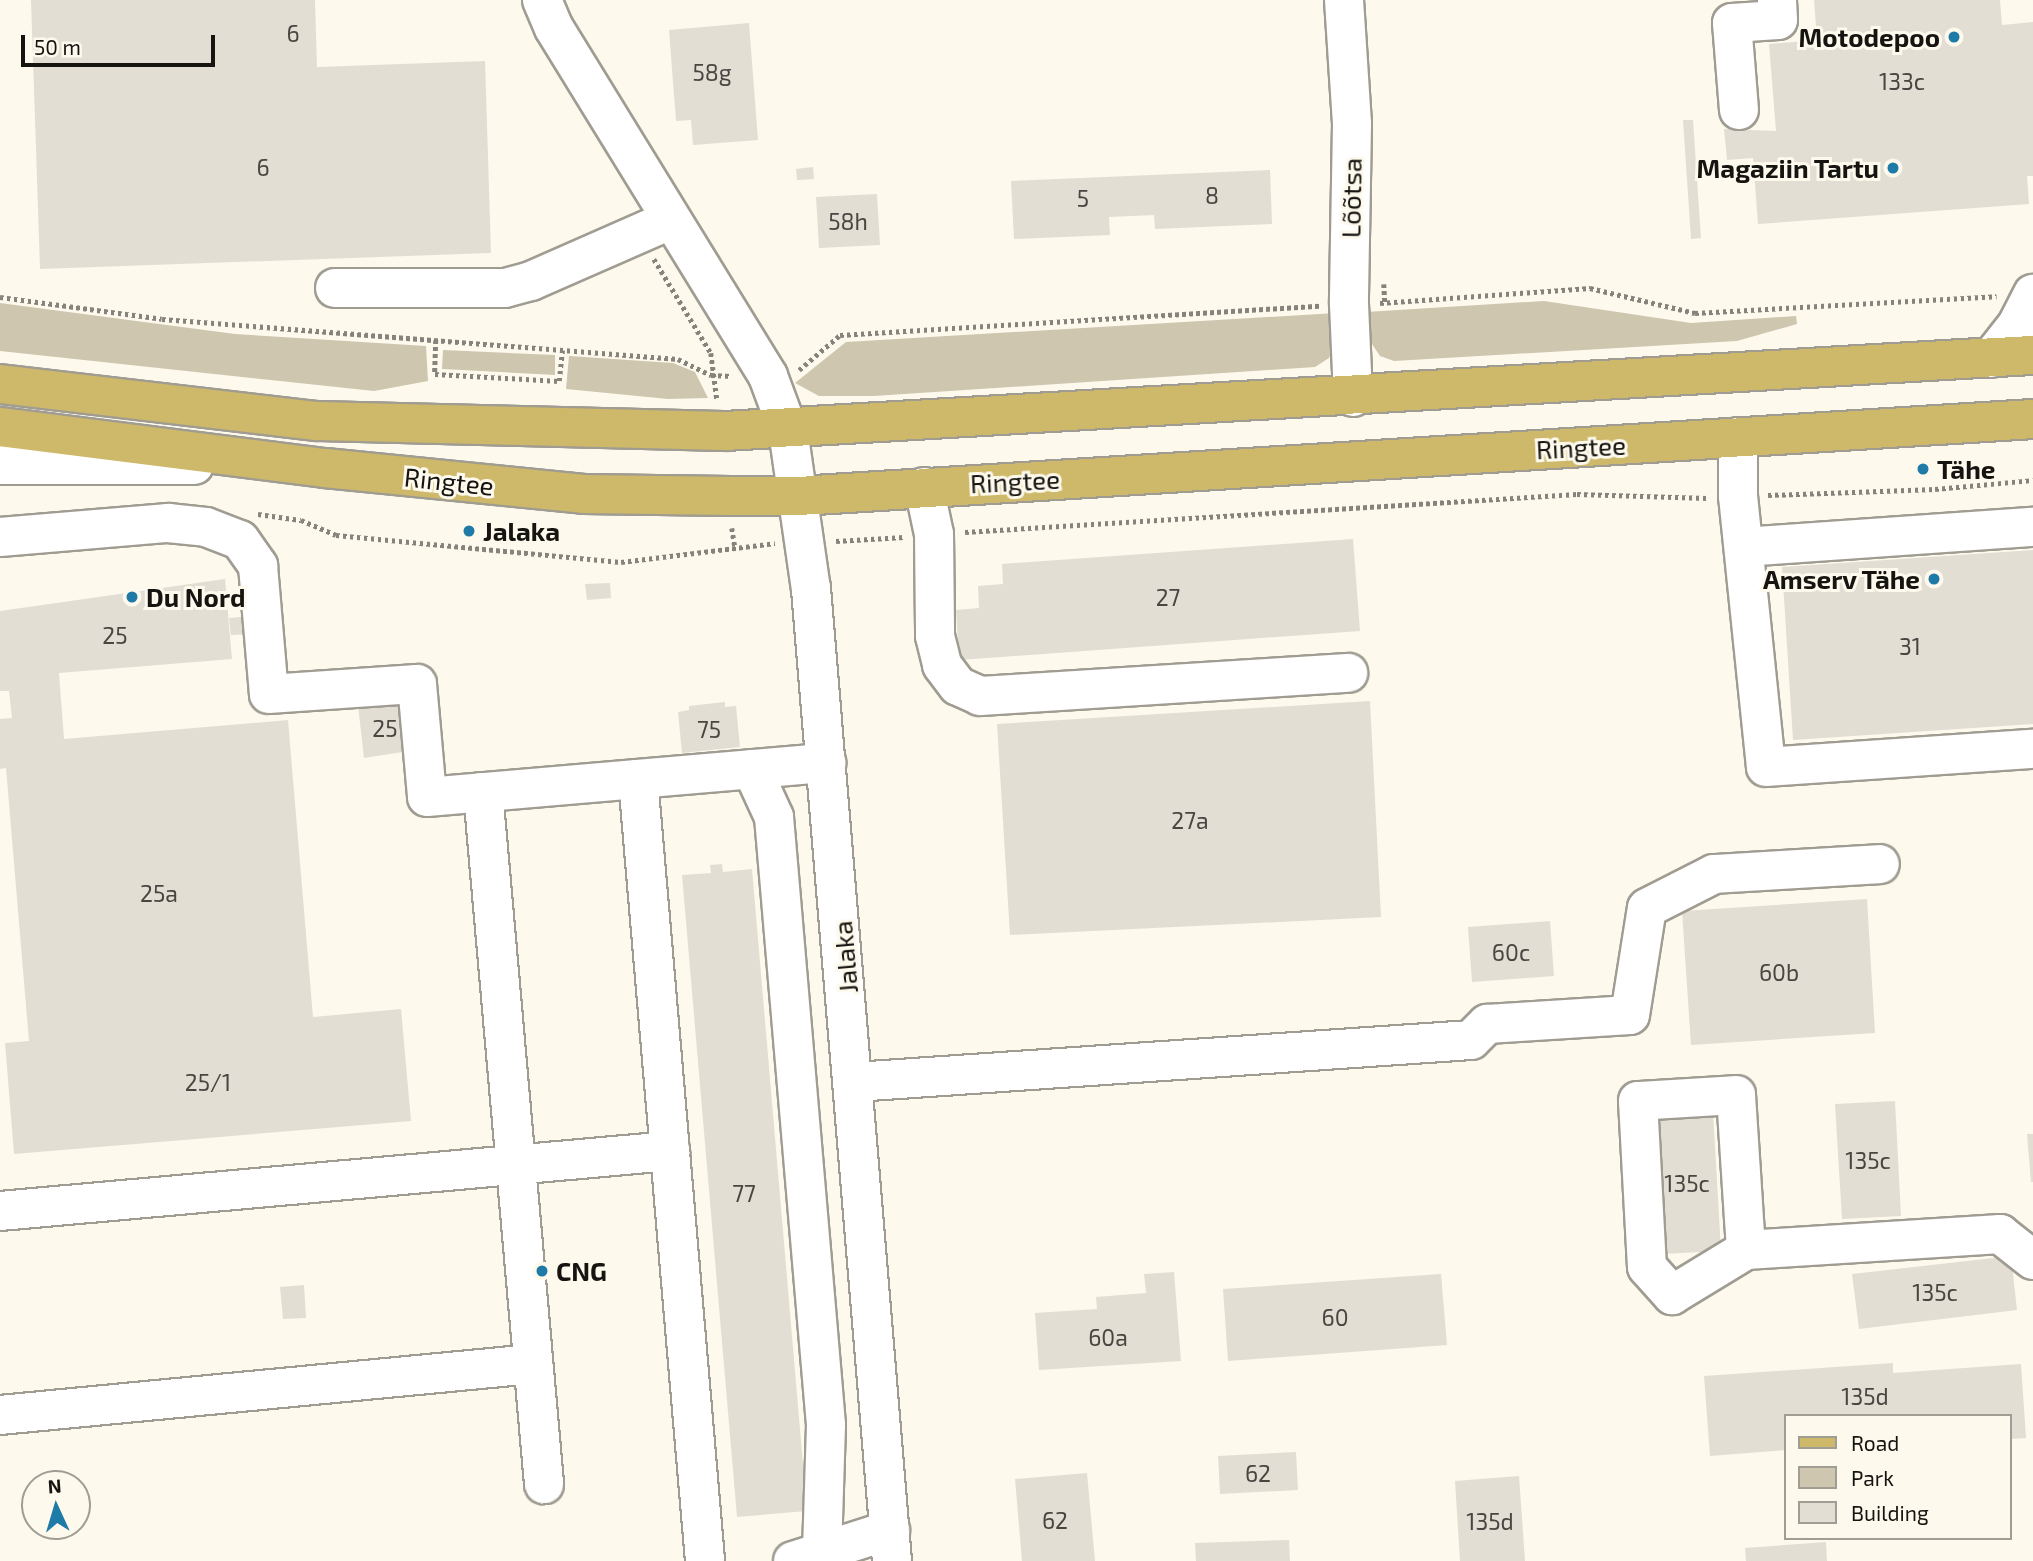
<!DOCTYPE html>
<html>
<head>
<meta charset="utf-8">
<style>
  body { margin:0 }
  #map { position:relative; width:2033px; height:1561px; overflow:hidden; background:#fdf9ed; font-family:"Exo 2",sans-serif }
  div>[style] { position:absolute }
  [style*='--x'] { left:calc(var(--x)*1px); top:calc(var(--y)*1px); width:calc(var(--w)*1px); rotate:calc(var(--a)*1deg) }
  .green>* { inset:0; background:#cec6af }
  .building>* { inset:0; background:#e2ded3 }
  .path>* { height:4.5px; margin-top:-2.25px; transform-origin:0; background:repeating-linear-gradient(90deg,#86837c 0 3.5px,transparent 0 7px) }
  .roads { filter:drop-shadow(2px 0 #a09c92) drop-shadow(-2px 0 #a09c92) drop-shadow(0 2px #a09c92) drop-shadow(0 -2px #a09c92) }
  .minor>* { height:38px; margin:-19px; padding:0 19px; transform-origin:19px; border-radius:19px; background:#fff }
  .major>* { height:38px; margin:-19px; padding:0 19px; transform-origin:19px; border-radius:19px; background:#cdb969 }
  .dots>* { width:19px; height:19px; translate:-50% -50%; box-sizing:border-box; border:4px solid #fdf9ed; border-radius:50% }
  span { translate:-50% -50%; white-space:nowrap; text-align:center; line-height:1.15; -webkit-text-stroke:6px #fdf9ed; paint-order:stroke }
  .number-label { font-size:23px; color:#484641 }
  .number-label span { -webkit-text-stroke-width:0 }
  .poi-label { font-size:26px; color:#151410; font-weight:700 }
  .right { translate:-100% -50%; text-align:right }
  .left { translate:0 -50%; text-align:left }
  .street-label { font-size:26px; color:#151410 }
  .legend { position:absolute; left:1784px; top:1414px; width:228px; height:126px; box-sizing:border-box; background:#fdf9ed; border:2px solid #a09d95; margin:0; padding:9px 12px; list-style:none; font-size:21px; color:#151410 }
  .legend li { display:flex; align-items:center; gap:14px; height:35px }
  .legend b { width:35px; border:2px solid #a09d95 }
  .north { position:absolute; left:21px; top:1470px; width:70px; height:70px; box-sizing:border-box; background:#fdf9ed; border:2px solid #a09d95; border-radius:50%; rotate:356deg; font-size:19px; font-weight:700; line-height:28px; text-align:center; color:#151410 }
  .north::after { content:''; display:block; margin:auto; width:24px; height:32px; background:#1e7ba8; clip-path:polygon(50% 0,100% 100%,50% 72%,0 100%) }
  .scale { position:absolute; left:21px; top:35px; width:194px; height:32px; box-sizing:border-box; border:4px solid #151410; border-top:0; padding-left:9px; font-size:21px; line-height:24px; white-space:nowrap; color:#151410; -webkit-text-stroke:5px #fdf9ed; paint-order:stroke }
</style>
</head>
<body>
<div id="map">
  <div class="green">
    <i style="clip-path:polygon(1544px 301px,1691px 323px,1796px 316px,1797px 324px,1737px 341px,1394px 361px,1380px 356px,1372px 344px,1366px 312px)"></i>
    <i style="clip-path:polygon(0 303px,235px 334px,426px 346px,428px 381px,374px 391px,0 351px)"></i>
    <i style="clip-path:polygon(1336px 313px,1336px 341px,1329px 358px,1315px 367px,874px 396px,819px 396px,795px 383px,846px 342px)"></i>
    <i style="clip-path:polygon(443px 350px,555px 355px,555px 375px,442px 369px)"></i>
    <i style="clip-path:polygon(569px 356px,673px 363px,695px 372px,708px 398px,668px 399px,566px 389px)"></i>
  </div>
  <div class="building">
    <i style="clip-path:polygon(31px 0,315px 0,317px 67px,485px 61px,491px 253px,40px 269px)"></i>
    <i style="clip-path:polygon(1814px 0,2000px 0,2002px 25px,2033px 22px,2033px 176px,2027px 176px,2029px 204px,1758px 224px,1753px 158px,1727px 160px,1724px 129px,1776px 131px,1769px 44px,1817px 40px)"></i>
    <i style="clip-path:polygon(749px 23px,758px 140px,693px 145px,691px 120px,676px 121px,669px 30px)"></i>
    <i style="clip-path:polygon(1683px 120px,1693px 120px,1701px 238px,1691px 239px)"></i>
    <i style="clip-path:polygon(813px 167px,814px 179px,797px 180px,796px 169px)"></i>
    <i style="clip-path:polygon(1270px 170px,1272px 224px,1155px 229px,1154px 215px,1109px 217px,1110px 235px,1014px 239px,1011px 181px)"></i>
    <i style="clip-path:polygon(877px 194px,880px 245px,819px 248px,816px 197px)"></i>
    <i style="clip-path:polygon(1353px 539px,1360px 631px,959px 660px,956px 610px,979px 608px,978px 586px,1003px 584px,1002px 564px)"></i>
    <i style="clip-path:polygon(2033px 550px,2033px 724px,1793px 740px,1782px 567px)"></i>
    <i style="clip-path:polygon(225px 579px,232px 659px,59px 673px,64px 739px,288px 720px,313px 1017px,401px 1009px,411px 1121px,14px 1154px,5px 1043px,29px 1041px,6px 768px,0 769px,0 719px,12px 718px,9px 691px,0 691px,0 611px)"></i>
    <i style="clip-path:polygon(610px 583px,611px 598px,587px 600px,585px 584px)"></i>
    <i style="clip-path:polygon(252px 616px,253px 634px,231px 635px,229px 618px)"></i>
    <i style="clip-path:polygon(1370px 701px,1381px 917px,1010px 935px,997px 724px)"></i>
    <i style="clip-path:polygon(725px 702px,725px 707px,736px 706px,740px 747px,682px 753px,678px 712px,689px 710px,689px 706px)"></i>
    <i style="clip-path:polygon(358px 705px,408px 705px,409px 751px,364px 758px)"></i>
    <i style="clip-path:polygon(722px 864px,723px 872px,752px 869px,807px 1511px,737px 1517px,682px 875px,711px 873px,710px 865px)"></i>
    <i style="clip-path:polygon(1867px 899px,1875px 1033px,1691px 1045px,1682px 911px)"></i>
    <i style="clip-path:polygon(1550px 921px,1554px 976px,1472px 982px,1468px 927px)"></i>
    <i style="clip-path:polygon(1895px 1101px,1901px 1216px,1842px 1219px,1835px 1104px)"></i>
    <i style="clip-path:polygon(1713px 1112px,1721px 1251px,1662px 1254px,1654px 1116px)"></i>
    <i style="clip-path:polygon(2027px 1134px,2033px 1134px,2033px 1182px,2031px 1182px)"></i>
    <i style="clip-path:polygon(2011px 1256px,2017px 1310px,1859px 1329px,1852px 1274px)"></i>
    <i style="clip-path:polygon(1174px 1272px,1181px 1361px,1039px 1370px,1035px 1313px,1097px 1309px,1096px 1297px,1146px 1293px,1144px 1274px)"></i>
    <i style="clip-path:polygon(1441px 1274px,1447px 1345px,1228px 1361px,1223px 1289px)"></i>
    <i style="clip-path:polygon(304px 1285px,306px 1318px,283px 1319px,280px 1287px)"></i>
    <i style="clip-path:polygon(1893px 1363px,1893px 1373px,2021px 1364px,2026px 1438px,2010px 1439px,2010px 1416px,1786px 1416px,1786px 1450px,1710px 1456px,1704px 1376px)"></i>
    <i style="clip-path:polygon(1296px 1452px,1298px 1490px,1220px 1494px,1218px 1456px)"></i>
    <i style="clip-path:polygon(1087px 1473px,1095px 1561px,1022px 1561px,1015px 1479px)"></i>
    <i style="clip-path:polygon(1519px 1476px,1525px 1561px,1460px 1561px,1455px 1481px)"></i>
    <i style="clip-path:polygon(1289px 1540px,1290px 1561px,1196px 1561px,1195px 1543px)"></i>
    <i style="clip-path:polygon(1826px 1542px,1827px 1561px,1746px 1561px,1745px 1548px)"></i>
  </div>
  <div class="path">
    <i style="--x:654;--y:259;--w:110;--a:58.8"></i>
    <i style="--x:711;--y:353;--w:46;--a:82.6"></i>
    <i style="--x:1384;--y:284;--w:18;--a:87"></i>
    <i style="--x:0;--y:297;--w:163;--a:7.7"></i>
    <i style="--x:162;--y:319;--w:518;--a:4.43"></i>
    <i style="--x:678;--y:359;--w:37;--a:26"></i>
    <i style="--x:711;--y:375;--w:21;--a:3"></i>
    <i style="--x:1380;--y:303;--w:211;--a:-4.1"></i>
    <i style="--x:1590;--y:288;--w:108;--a:13.4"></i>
    <i style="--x:1695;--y:313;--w:302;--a:-3.2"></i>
    <i style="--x:436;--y:340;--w:34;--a:92"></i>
    <i style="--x:435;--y:374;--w:124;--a:3.2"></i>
    <i style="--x:559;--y:381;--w:31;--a:-84"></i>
    <i style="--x:799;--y:370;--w:54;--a:-40.5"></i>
    <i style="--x:840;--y:335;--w:480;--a:-3.5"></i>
    <i style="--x:1768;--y:495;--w:167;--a:-2.1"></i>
    <i style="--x:1935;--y:489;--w:98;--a:-5.2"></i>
    <i style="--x:258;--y:514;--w:43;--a:7.9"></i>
    <i style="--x:301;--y:520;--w:38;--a:23"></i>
    <i style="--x:336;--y:535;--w:286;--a:5.4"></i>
    <i style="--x:621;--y:562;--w:155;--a:-7"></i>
    <i style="--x:732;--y:528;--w:20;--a:81"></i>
    <i style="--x:965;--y:532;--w:613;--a:-3.55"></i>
    <i style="--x:1577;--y:494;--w:130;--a:1.8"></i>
    <i style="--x:836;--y:541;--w:68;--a:-3.4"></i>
  </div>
  <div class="roads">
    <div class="minor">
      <i style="--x:542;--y:0;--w:30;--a:67"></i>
      <i style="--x:554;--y:28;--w:409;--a:58.4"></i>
      <i style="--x:768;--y:376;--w:58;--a:69.7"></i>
      <i style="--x:788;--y:430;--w:161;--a:81.8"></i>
      <i style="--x:811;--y:589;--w:975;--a:85.24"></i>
      <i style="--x:1344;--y:0;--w:124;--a:86.3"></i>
      <i style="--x:1352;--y:124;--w:180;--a:91"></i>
      <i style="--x:1349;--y:304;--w:93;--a:87.5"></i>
      <i style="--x:1739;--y:110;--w:87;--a:-94.6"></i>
      <i style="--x:1732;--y:23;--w:46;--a:-3.7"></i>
      <i style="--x:1778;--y:20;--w:20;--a:-93"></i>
      <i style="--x:335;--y:288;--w:170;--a:0"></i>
      <i style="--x:505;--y:288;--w:27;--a:-15"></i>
      <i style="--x:531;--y:281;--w:152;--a:-23.7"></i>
      <i style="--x:1991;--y:358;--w:42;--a:-51.8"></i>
      <i style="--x:2017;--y:325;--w:35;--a:-63"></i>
      <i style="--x:1738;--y:437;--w:59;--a:90"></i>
      <i style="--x:1738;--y:496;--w:272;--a:84.1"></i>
      <i style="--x:1766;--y:767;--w:268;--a:-3.9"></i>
      <i style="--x:0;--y:465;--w:194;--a:0"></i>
      <i style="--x:924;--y:487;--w:48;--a:78"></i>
      <i style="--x:934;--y:534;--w:102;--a:89.4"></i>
      <i style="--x:935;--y:636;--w:30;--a:76"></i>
      <i style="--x:942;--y:665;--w:26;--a:53"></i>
      <i style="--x:958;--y:686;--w:24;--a:24"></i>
      <i style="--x:980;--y:696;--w:369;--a:-3.6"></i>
      <i style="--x:0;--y:537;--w:169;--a:-4.8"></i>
      <i style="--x:168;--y:523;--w:38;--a:6"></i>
      <i style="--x:206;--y:527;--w:36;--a:21"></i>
      <i style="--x:240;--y:540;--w:32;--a:55"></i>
      <i style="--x:258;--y:566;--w:128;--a:85.1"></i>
      <i style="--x:269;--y:694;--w:148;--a:-3.9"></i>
      <i style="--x:417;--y:684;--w:113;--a:84.9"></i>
      <i style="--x:427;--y:797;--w:401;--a:-4.9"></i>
      <i style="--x:1744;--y:547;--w:290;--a:-4"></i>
      <i style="--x:752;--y:769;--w:53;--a:65.4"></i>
      <i style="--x:774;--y:817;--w:610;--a:85.11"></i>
      <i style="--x:826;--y:1425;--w:128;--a:91.8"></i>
      <i style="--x:638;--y:779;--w:785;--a:85.1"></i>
      <i style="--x:483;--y:792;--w:695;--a:84.96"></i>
      <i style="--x:855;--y:1082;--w:617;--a:-3.9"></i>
      <i style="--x:1471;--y:1040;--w:23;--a:-45"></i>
      <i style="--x:1487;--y:1024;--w:143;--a:-3.6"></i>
      <i style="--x:1630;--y:1015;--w:108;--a:-81"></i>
      <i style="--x:1647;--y:908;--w:75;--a:-26.9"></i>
      <i style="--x:1714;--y:874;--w:166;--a:-3.4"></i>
      <i style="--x:0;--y:1211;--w:673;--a:-5.12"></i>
      <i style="--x:1746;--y:1250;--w:155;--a:-93.7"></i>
      <i style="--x:1736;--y:1095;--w:98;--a:176.5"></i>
      <i style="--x:1638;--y:1101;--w:166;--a:86.9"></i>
      <i style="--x:1647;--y:1267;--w:38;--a:48"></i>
      <i style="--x:1672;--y:1295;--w:87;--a:-31.3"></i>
      <i style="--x:1746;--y:1250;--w:255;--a:-3.6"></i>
      <i style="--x:2000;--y:1234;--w:42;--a:38.2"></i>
      <i style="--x:0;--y:1415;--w:535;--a:-5.47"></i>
      <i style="--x:793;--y:1561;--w:102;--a:-17.7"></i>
    </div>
    <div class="major">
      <i style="--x:0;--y:384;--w:319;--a:6.7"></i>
      <i style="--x:317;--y:421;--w:408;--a:1.4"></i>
      <i style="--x:725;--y:431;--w:1310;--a:-3.33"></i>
      <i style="--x:0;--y:427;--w:328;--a:7.2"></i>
      <i style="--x:325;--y:468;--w:260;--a:5.7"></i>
      <i style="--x:584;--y:494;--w:147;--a:0.8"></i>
      <i style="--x:731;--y:496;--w:68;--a:0"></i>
      <i style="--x:799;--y:496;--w:1236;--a:-3.57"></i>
    </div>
  </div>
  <div class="dots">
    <i style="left:1954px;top:37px;background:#1e7ba8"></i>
    <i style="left:1893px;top:168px;background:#1e7ba8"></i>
    <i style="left:1923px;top:469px;background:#1e7ba8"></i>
    <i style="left:469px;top:531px;background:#1e7ba8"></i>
    <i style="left:1934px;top:579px;background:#1e7ba8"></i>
    <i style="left:132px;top:597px;background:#1e7ba8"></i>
    <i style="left:542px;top:1271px;background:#1e7ba8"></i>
  </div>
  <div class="number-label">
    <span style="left:293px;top:33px">6</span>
    <span style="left:712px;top:72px">58g</span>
    <span style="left:1902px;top:81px">133c</span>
    <span style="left:263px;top:167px">6</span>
    <span style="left:1212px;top:195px">8</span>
    <span style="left:1083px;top:198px">5</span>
    <span style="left:848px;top:221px">58h</span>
    <span style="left:1168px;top:597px">27</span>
    <span style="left:115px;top:635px">25</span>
    <span style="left:1910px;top:646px">31</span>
    <span style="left:385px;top:728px">25</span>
    <span style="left:709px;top:729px">75</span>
    <span style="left:1190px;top:820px">27a</span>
    <span style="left:159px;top:893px">25a</span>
    <span style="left:1511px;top:952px">60c</span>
    <span style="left:1779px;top:972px">60b</span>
    <span style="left:208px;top:1082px">25/1</span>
    <span style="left:1868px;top:1160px">135c</span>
    <span style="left:1687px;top:1183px">135c</span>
    <span style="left:744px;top:1193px">77</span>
    <span style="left:1935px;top:1292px">135c</span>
    <span style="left:1335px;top:1317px">60</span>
    <span style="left:1108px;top:1337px">60a</span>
    <span style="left:1865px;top:1396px">135d</span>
    <span style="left:1258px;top:1473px">62</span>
    <span style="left:1055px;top:1520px">62</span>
    <span style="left:1490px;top:1521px">135d</span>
  </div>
  <div class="poi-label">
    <span class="right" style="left:1940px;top:37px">Motodepoo</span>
    <span class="right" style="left:1879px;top:168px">Magaziin Tartu</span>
    <span class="left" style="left:1937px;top:469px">Tähe</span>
    <span class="left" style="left:483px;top:531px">Jalaka</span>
    <span class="right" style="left:1920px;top:579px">Amserv Tähe</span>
    <span class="left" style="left:146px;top:597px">Du Nord</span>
    <span class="left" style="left:556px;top:1271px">CNG</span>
  </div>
  <div class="street-label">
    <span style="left:1351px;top:198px;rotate:-89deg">Lõõtsa</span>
    <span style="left:1581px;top:447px;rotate:-3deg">Ringtee</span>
    <span style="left:449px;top:481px;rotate:6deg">Ringtee</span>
    <span style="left:1015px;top:481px;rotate:-3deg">Ringtee</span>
    <span style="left:845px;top:957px;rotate:-95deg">Jalaka</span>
  </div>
  <ul class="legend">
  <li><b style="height:9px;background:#cdb969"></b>Road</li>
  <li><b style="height:19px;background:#cec6af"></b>Park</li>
  <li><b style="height:19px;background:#e2ded3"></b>Building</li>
  </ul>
  <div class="north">N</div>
  <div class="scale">50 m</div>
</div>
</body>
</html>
